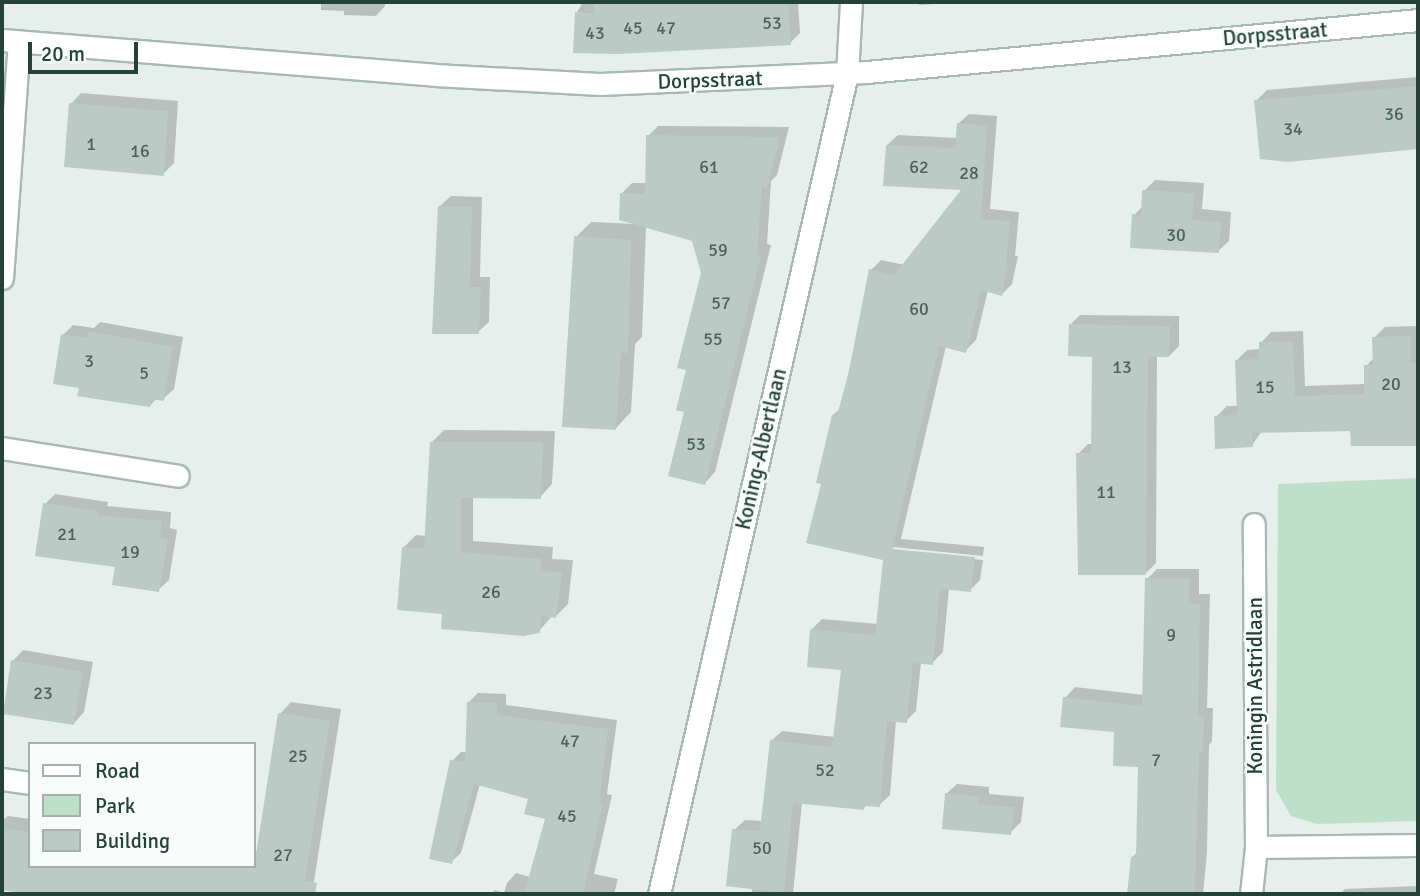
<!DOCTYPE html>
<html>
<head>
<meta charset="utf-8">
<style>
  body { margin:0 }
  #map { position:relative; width:1420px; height:896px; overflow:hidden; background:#e6efeb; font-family:Signika,sans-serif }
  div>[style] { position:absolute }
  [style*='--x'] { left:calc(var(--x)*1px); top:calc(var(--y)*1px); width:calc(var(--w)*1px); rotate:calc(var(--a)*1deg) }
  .green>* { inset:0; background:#bfe0c8 }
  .shadow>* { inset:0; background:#0003 }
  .building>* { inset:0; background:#bbcac4 }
  .roads { filter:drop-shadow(2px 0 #a8b8b2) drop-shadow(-2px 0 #a8b8b2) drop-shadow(0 2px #a8b8b2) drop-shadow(0 -2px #a8b8b2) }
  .minor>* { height:21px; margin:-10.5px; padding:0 10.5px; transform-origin:10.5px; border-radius:10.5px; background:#fff }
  span { translate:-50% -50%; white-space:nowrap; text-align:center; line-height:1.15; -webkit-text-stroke:5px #f7fbf9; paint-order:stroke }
  .number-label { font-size:18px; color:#4a645c }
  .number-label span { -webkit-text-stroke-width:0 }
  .street-label { font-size:21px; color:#24423a }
  .frame { position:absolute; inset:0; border:4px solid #24423a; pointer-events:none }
  .legend { position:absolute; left:28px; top:742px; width:228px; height:126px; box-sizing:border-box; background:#f7fbf9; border:2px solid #a3b1ad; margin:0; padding:9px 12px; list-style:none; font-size:21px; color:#24423a }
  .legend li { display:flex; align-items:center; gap:14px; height:35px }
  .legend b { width:35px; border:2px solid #a3b1ad }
  .scale { position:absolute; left:28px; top:42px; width:110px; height:32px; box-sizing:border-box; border:4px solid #24423a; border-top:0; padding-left:9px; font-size:21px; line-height:24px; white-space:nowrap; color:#24423a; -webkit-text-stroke:5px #f7fbf9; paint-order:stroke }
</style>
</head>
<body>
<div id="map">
  <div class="green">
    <i style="clip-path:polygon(1418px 478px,1418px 821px,1317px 824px,1291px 816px,1276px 790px,1278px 484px)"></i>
  </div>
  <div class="shadow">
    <i style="clip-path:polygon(321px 2px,385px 2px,385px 6px,376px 16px,344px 15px,344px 11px,321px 10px)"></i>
    <i style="clip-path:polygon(583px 2px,798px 2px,800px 33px,790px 43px,577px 12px)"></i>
    <i style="clip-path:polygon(919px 2px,963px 2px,919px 5px)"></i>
    <i style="clip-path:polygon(1418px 77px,1418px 147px,1288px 160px,1256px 101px,1267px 90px)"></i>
    <i style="clip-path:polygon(81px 93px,178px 101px,174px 163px,163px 174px,71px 104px)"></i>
    <i style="clip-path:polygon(969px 114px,997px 116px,990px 209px,1019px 212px,1015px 256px,1018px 256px,1012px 284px,1002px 294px,988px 290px,976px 340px,965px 351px,946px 346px,901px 539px,984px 547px,983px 556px,893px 547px,893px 551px,983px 560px,980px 580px,970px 590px,949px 588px,943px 652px,932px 663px,921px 662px,916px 711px,906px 721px,896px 720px,890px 795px,879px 805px,867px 804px,864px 808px,802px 802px,793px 894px,753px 894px,734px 830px,745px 820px,763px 821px,771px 741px,782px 731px,835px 737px,843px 669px,812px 629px,822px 619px,878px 624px,885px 559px,823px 482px,833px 415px,841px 408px,871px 270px,881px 260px,905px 265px,965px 189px,887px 145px,898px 135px,957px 138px,958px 124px)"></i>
    <i style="clip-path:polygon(658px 126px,789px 127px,777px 175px,771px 181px,767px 244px,771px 245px,715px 472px,705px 483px,686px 411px,689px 369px,702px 273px,693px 239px,646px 226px,642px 337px,635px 344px,631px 412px,616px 428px,576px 237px,591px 222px,635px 224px,622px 193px,632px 183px,647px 183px,648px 136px)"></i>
    <i style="clip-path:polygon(1155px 180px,1204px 183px,1202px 209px,1231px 212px,1229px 241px,1218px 251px,1134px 215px,1143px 206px,1144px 191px)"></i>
    <i style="clip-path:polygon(451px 196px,482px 197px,480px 277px,490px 277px,489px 322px,478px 332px,440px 206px)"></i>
    <i style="clip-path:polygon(1080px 315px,1179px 316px,1179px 346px,1169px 356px,1157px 356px,1156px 563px,1146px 573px,1078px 454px,1088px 444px,1093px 444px,1094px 355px,1070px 325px)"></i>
    <i style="clip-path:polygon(100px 322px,183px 337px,174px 389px,163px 399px,157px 398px,150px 406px,81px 386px,63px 335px,73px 325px,94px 328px)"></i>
    <i style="clip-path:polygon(1418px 326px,1418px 444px,1372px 446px,1352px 429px,1262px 431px,1252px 445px,1216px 417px,1227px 406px,1238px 406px,1237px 360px,1247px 350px,1261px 349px,1261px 343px,1271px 332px,1303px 331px,1305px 386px,1366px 384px,1366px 366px,1375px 357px,1374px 338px,1385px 327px)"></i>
    <i style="clip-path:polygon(444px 430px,555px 431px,552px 484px,540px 497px,473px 496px,473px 541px,553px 547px,552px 559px,573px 560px,568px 604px,556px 616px,552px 616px,539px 631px,444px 613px,403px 548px,416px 535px,427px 536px,431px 443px)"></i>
    <i style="clip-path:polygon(55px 494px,108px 502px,107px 506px,171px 512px,170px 528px,177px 530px,169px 580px,158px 590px,117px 565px,45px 504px)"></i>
    <i style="clip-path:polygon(1157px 569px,1199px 569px,1199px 594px,1210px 594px,1207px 708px,1213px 708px,1212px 741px,1209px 745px,1207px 852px,1203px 894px,1129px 894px,1132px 857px,1138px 852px,1140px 765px,1115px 731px,1065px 698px,1075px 687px,1144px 695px,1147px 579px)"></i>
    <i style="clip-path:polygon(23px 650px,93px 662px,84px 712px,74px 723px,13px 661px)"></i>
    <i style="clip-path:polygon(478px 693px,506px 694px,506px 705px,617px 720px,607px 794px,612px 795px,594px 874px,618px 879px,614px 894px,491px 894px,495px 890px,504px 893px,507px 883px,516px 873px,530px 877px,547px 818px,530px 797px,480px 784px,461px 853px,451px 862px,452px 761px,461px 752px,467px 752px,468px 703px)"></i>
    <i style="clip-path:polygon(291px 702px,341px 709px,312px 894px,41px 894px,2px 888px,2px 821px,8px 816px,30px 819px,30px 866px,254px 866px,280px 714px)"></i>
    <i style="clip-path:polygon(957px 784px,989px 787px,989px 794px,1024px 797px,1021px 822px,1010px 833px,946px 794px)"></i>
    <i style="clip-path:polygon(1418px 886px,1418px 894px,1340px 894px,1345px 889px)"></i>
  </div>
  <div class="building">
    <i style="clip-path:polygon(594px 2px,788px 2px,791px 45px,617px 54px,573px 53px,575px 12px,594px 14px)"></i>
    <i style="clip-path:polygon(1418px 86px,1418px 149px,1288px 162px,1260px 159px,1254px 100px)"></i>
    <i style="clip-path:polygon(69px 103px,168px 111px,164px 176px,64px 167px)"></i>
    <i style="clip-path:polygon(957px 123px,987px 126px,981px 219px,1010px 221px,1006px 266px,1008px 266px,1002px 296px,981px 290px,966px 353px,939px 346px,892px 549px,975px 557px,971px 592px,940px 589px,933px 665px,913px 663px,907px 723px,887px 721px,880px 807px,864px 806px,864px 810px,793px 803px,784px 893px,726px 886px,732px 829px,760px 831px,770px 740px,832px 747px,841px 670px,807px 667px,810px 629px,875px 635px,883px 560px,806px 543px,821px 484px,816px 483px,832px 415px,837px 416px,849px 371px,869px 269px,894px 275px,961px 190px,883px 186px,886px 145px,955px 148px)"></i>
    <i style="clip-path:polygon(646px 135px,780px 137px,767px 188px,762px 187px,757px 255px,761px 255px,705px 485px,668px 476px,684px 412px,676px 410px,686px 370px,677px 368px,701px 273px,692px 241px,619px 220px,620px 193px,645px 194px)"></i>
    <i style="clip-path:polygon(1142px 190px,1194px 193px,1192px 220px,1221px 222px,1219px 253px,1130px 248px,1132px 214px,1141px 215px)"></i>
    <i style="clip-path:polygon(438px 206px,472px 207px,470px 287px,481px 287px,479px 334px,432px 334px)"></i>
    <i style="clip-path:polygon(574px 236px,631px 240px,628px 354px,621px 352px,616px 430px,562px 427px)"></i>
    <i style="clip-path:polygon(1069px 324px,1170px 326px,1169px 357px,1148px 357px,1146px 575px,1078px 575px,1076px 453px,1091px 453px,1092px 357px,1068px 356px)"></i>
    <i style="clip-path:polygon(88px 331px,173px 347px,164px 401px,152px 399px,150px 407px,115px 402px,77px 396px,79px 388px,53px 384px,61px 334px,87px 338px)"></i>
    <i style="clip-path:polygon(1411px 336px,1411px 363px,1418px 363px,1418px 446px,1351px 446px,1350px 431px,1252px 433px,1253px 447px,1215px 449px,1214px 416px,1237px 415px,1235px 360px,1259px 359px,1259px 342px,1293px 341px,1295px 396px,1364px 394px,1364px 365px,1373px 365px,1372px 337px)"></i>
    <i style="clip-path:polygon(430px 442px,543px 442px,541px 499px,461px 498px,461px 552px,541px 559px,541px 571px,562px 572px,556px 618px,541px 616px,540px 633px,524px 636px,441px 629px,442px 614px,397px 610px,402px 547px,424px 548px)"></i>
    <i style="clip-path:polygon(43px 503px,99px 511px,98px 515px,162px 521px,160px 538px,168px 539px,159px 592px,112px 585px,115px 567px,35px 556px)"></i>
    <i style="clip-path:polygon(1145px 578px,1189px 579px,1189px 603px,1200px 604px,1198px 717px,1204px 717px,1203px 753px,1199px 753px,1195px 894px,1127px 894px,1131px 857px,1136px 857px,1138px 767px,1113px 766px,1114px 732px,1060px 727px,1063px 697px,1142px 706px)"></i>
    <i style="clip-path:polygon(11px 660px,83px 672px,74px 725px,3px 714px)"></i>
    <i style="clip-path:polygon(467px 702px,497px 703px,497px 715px,608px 729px,599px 803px,603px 804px,583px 894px,524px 894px,545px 819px,524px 814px,528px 799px,474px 784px,452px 864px,429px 859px,450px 760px,465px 762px)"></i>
    <i style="clip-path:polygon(278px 713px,330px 721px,305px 881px,317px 883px,315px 894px,29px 894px,2px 890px,2px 828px,30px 832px,30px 866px,254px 868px)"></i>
    <i style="clip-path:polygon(945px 793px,979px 797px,979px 804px,1014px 807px,1011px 835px,942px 829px)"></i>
  </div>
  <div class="roads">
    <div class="minor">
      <i style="--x:2;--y:40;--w:434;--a:4.6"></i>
      <i style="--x:435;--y:75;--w:165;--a:3.1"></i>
      <i style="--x:600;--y:84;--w:267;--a:-2.6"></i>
      <i style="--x:867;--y:72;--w:553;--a:-5.39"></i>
      <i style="--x:2;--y:278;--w:237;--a:-85.9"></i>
      <i style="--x:2;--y:448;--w:178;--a:9"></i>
      <i style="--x:2;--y:779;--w:28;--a:8"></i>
      <i style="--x:1256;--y:847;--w:162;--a:-0.7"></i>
      <i style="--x:659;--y:894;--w:841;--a:-77.09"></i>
      <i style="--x:847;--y:74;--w:72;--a:-86.8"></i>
      <i style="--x:1251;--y:894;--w:47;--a:-83.9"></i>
      <i style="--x:1256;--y:847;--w:323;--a:-90.4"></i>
    </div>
  </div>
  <div class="number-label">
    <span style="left:772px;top:23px">53</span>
    <span style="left:633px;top:28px">45</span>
    <span style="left:666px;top:28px">47</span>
    <span style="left:595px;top:33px">43</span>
    <span style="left:1394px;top:114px">36</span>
    <span style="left:1293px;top:129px">34</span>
    <span style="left:91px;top:144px">1</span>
    <span style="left:140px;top:151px">16</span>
    <span style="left:709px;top:167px">61</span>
    <span style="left:919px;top:167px">62</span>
    <span style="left:969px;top:173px">28</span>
    <span style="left:1176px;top:235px">30</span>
    <span style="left:718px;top:250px">59</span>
    <span style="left:721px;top:303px">57</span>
    <span style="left:919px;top:309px">60</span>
    <span style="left:713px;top:339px">55</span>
    <span style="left:89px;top:361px">3</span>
    <span style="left:1122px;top:367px">13</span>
    <span style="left:144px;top:373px">5</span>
    <span style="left:1391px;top:384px">20</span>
    <span style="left:1265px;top:387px">15</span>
    <span style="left:696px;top:444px">53</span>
    <span style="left:1106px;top:492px">11</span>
    <span style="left:67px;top:534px">21</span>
    <span style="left:130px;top:552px">19</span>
    <span style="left:491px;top:592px">26</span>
    <span style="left:1171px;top:635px">9</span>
    <span style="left:43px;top:693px">23</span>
    <span style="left:570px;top:741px">47</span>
    <span style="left:298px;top:756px">25</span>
    <span style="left:1156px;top:760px">7</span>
    <span style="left:825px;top:770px">52</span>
    <span style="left:567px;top:816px">45</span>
    <span style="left:762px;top:848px">50</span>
    <span style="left:283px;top:855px">27</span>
  </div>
  <div class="street-label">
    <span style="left:1275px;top:34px;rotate:-5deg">Dorpsstraat</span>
    <span style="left:710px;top:80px;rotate:-2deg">Dorpsstraat</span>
    <span style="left:761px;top:449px;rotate:-77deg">Koning-Albertlaan</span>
    <span style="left:1255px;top:686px;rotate:-90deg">Koningin Astridlaan</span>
  </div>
  <div class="frame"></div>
  <ul class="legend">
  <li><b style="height:9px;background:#fff"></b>Road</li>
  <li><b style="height:19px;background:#bfe0c8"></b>Park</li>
  <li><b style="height:19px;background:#bbcac4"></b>Building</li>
  </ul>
  <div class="scale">20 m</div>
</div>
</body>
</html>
